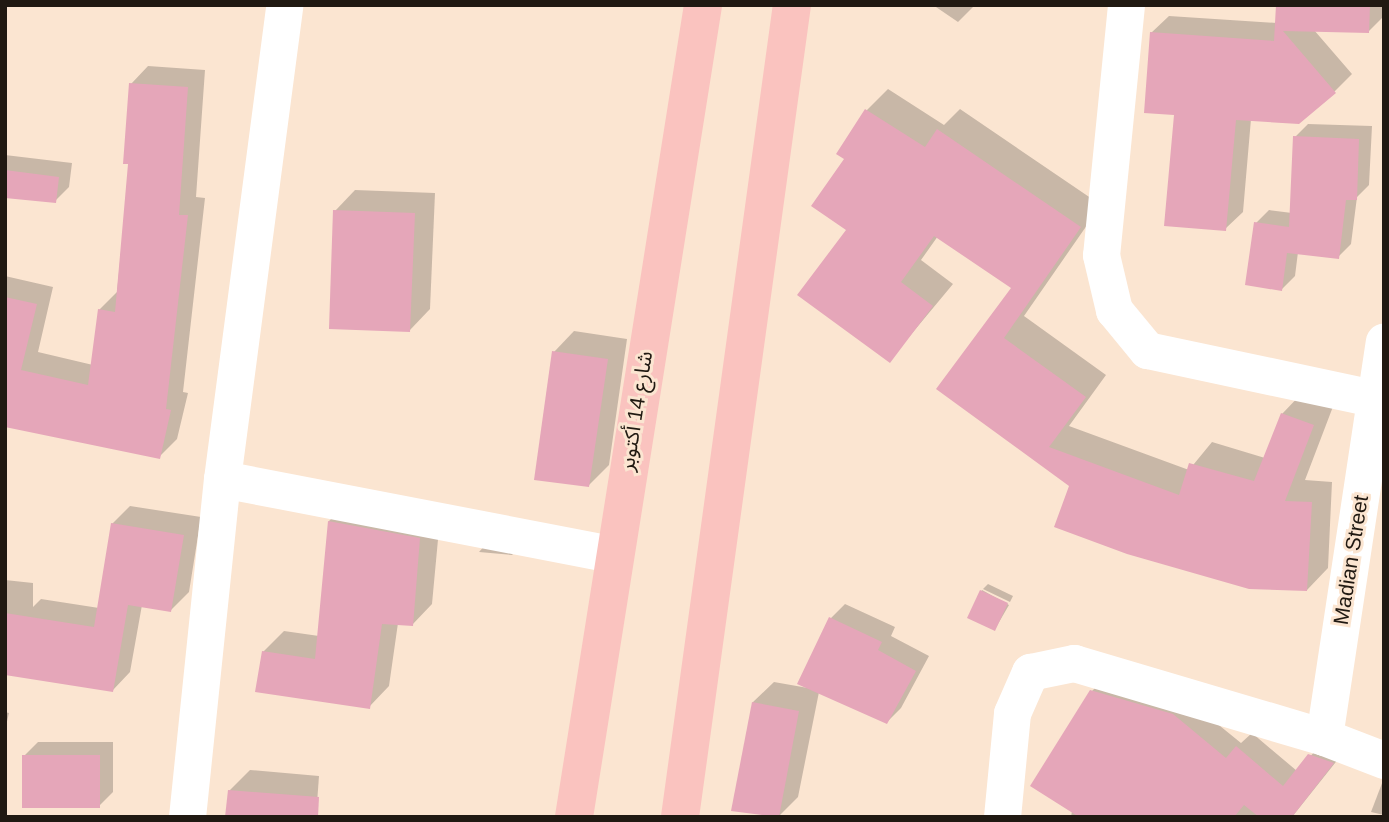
<!DOCTYPE html>
<html>
<head>
<meta charset="utf-8">
<style>
  body { margin:0 }
  #map { position:relative; width:1389px; height:822px; overflow:hidden; background:#fbe5d1; font-family:Helvetica,"Noto Sans Arabic",sans-serif }
  div>[style] { position:absolute }
  [style*='--x'] { left:calc(var(--x)*1px); top:calc(var(--y)*1px); width:calc(var(--w)*1px); rotate:calc(var(--a)*1deg) }
  .shadow>* { inset:0; background:#0003 }
  .building>* { inset:0; background:#e5a6b9 }
  .minor>* { height:37px; margin:-18.5px; padding:0 18.5px; transform-origin:18.5px; border-radius:18.5px; background:#fff }
  .major>* { height:38px; margin:-19px; padding:0 19px; transform-origin:19px; border-radius:19px; background:#fac3bf }
  span { translate:-50% -50%; white-space:nowrap; text-align:center; line-height:1.15; -webkit-text-stroke:6px #fbe5d1; paint-order:stroke }
  .street-label { font-size:21px; color:#201912 }
  .frame { position:absolute; inset:0; border:7px solid #201912; pointer-events:none }
</style>
</head>
<body>
<div id="map">
  <div class="shadow">
    <i style="clip-path:polygon(933px 5px,975px 5px,958px 22px)"></i>
    <i style="clip-path:polygon(1277px 5px,1384px 5px,1384px 16px,1368px 32px,1314px 30px,1352px 74px,1334px 92px,1251px 119px,1243px 212px,1225px 229px,1176px 114px,1151px 33px,1169px 16px,1277px 23px)"></i>
    <i style="clip-path:polygon(148px 66px,205px 70px,196px 197px,205px 198px,183px 392px,188px 393px,177px 439px,159px 457px,5px 424px,5px 276px,53px 287px,38px 352px,93px 365px,99px 310px,117px 292px,130px 162px,131px 84px)"></i>
    <i style="clip-path:polygon(888px 89px,944px 125px,960px 109px,1101px 205px,1024px 316px,1106px 375px,1069px 426px,1189px 470px,1212px 442px,1265px 458px,1282px 414px,1303px 392px,1334px 404px,1305px 480px,1332px 482px,1328px 568px,1307px 590px,1072px 486px,939px 388px,1013px 288px,938px 236px,921px 260px,953px 284px,889px 361px,848px 229px,846px 158px,867px 110px)"></i>
    <i style="clip-path:polygon(1308px 124px,1372px 126px,1369px 185px,1357px 197px,1351px 244px,1338px 257px,1298px 252px,1295px 276px,1282px 289px,1256px 223px,1269px 210px,1292px 213px,1295px 137px)"></i>
    <i style="clip-path:polygon(5px 155px,72px 163px,69px 187px,55px 201px,5px 196px)"></i>
    <i style="clip-path:polygon(355px 190px,435px 193px,430px 309px,410px 330px,335px 211px)"></i>
    <i style="clip-path:polygon(574px 331px,627px 339px,609px 465px,589px 485px,554px 352px)"></i>
    <i style="clip-path:polygon(350px 501px,440px 518px,432px 604px,412px 625px,398px 623px,389px 686px,369px 707px,263px 652px,284px 631px,319px 636px,329px 521px)"></i>
    <i style="clip-path:polygon(130px 506px,201px 517px,189px 592px,171px 610px,142px 605px,130px 672px,113px 690px,5px 668px,5px 580px,33px 583px,33px 607px,41px 599px,99px 608px,112px 524px)"></i>
    <i style="clip-path:polygon(493px 536px,525px 542px,512px 555px,479px 552px)"></i>
    <i style="clip-path:polygon(988px 584px,1013px 596px,1010px 602px,983px 589px)"></i>
    <i style="clip-path:polygon(982px 590px,1009px 605px,995px 629px,969px 617px)"></i>
    <i style="clip-path:polygon(845px 604px,895px 627px,891px 636px,929px 656px,901px 708px,887px 722px,819px 692px,798px 797px,778px 817px,733px 809px,753px 702px,774px 682px,808px 688px,799px 683px,831px 618px)"></i>
    <i style="clip-path:polygon(1107px 676px,1188px 700px,1241px 743px,1252px 733px,1297px 771px,1325px 740px,1347px 748px,1292px 817px,1071px 817px,1092px 691px)"></i>
    <i style="clip-path:polygon(5px 712px,9px 713px,5px 730px)"></i>
    <i style="clip-path:polygon(38px 742px,113px 742px,113px 792px,99px 806px,24px 756px)"></i>
    <i style="clip-path:polygon(250px 770px,319px 776px,316px 817px,229px 791px)"></i>
    <i style="clip-path:polygon(1384px 778px,1384px 815px,1371px 812px)"></i>
  </div>
  <div class="building">
    <i style="clip-path:polygon(1276px 5px,1370px 5px,1369px 33px,1283px 31px,1336px 93px,1299px 124px,1236px 120px,1226px 231px,1164px 226px,1174px 115px,1144px 113px,1150px 32px,1274px 41px)"></i>
    <i style="clip-path:polygon(129px 83px,188px 87px,179px 215px,188px 215px,166px 409px,171px 410px,160px 459px,5px 427px,5px 297px,37px 304px,21px 370px,88px 385px,98px 309px,115px 312px,128px 164px,123px 164px)"></i>
    <i style="clip-path:polygon(865px 109px,925px 147px,937px 129px,1081px 227px,1004px 338px,1086px 397px,1049px 447px,1179px 495px,1189px 463px,1254px 481px,1281px 413px,1314px 425px,1285px 501px,1312px 502px,1307px 591px,1249px 589px,1127px 554px,1054px 527px,1069px 486px,936px 389px,1011px 288px,934px 236px,901px 282px,933px 306px,890px 363px,797px 295px,846px 230px,811px 206px,844px 159px,836px 154px)"></i>
    <i style="clip-path:polygon(1293px 136px,1359px 139px,1357px 200px,1346px 200px,1339px 259px,1287px 253px,1282px 291px,1245px 285px,1254px 222px,1289px 227px)"></i>
    <i style="clip-path:polygon(5px 170px,59px 177px,56px 203px,5px 198px)"></i>
    <i style="clip-path:polygon(333px 210px,415px 213px,410px 332px,329px 329px)"></i>
    <i style="clip-path:polygon(552px 351px,608px 359px,589px 487px,534px 480px)"></i>
    <i style="clip-path:polygon(328px 521px,420px 538px,413px 626px,382px 624px,370px 709px,255px 692px,262px 651px,315px 659px)"></i>
    <i style="clip-path:polygon(111px 523px,184px 535px,171px 612px,128px 605px,113px 692px,5px 675px,5px 613px,94px 627px)"></i>
    <i style="clip-path:polygon(980px 590px,1008px 603px,995px 631px,967px 618px)"></i>
    <i style="clip-path:polygon(829px 617px,882px 642px,878px 650px,916px 671px,887px 724px,797px 684px)"></i>
    <i style="clip-path:polygon(1090px 690px,1173px 714px,1226px 758px,1236px 746px,1283px 786px,1308px 754px,1334px 763px,1292px 817px,1259px 817px,1244px 805px,1234px 817px,1079px 817px,1030px 786px)"></i>
    <i style="clip-path:polygon(752px 702px,799px 711px,779px 817px,731px 811px)"></i>
    <i style="clip-path:polygon(22px 755px,100px 755px,100px 808px,22px 808px)"></i>
    <i style="clip-path:polygon(228px 790px,319px 797px,318px 817px,225px 817px)"></i>
  </div>
  <div class="minor">
    <i style="--x:1126;--y:5;--w:251;--a:95.7"></i>
    <i style="--x:1101;--y:255;--w:57;--a:76.7"></i>
    <i style="--x:1114;--y:310;--w:52;--a:50.5"></i>
    <i style="--x:1147;--y:350;--w:235;--a:12"></i>
    <i style="--x:222;--y:479;--w:397;--a:10.9"></i>
    <i style="--x:1324;--y:737;--w:400;--a:-81.4"></i>
    <i style="--x:187;--y:817;--w:340;--a:-84.1"></i>
    <i style="--x:222;--y:479;--w:478;--a:-82.5"></i>
    <i style="--x:1002;--y:817;--w:104;--a:-84.5"></i>
    <i style="--x:1012;--y:713;--w:45;--a:-66.3"></i>
    <i style="--x:1030;--y:672;--w:45;--a:-11.6"></i>
    <i style="--x:1074;--y:663;--w:261;--a:16.5"></i>
    <i style="--x:1324;--y:737;--w:64;--a:21"></i>
  </div>
  <div class="major">
    <i style="--x:574;--y:817;--w:822;--a:-80.97"></i>
    <i style="--x:680;--y:817;--w:820;--a:-82.15"></i>
  </div>
  <div class="street-label">
    <span style="left:636px;top:411px;rotate:-81deg">شارع 14 أكتوبر</span>
    <span style="left:1351px;top:560px;rotate:-81deg">Madian Street</span>
  </div>
  <div class="frame"></div>
</div>
</body>
</html>
